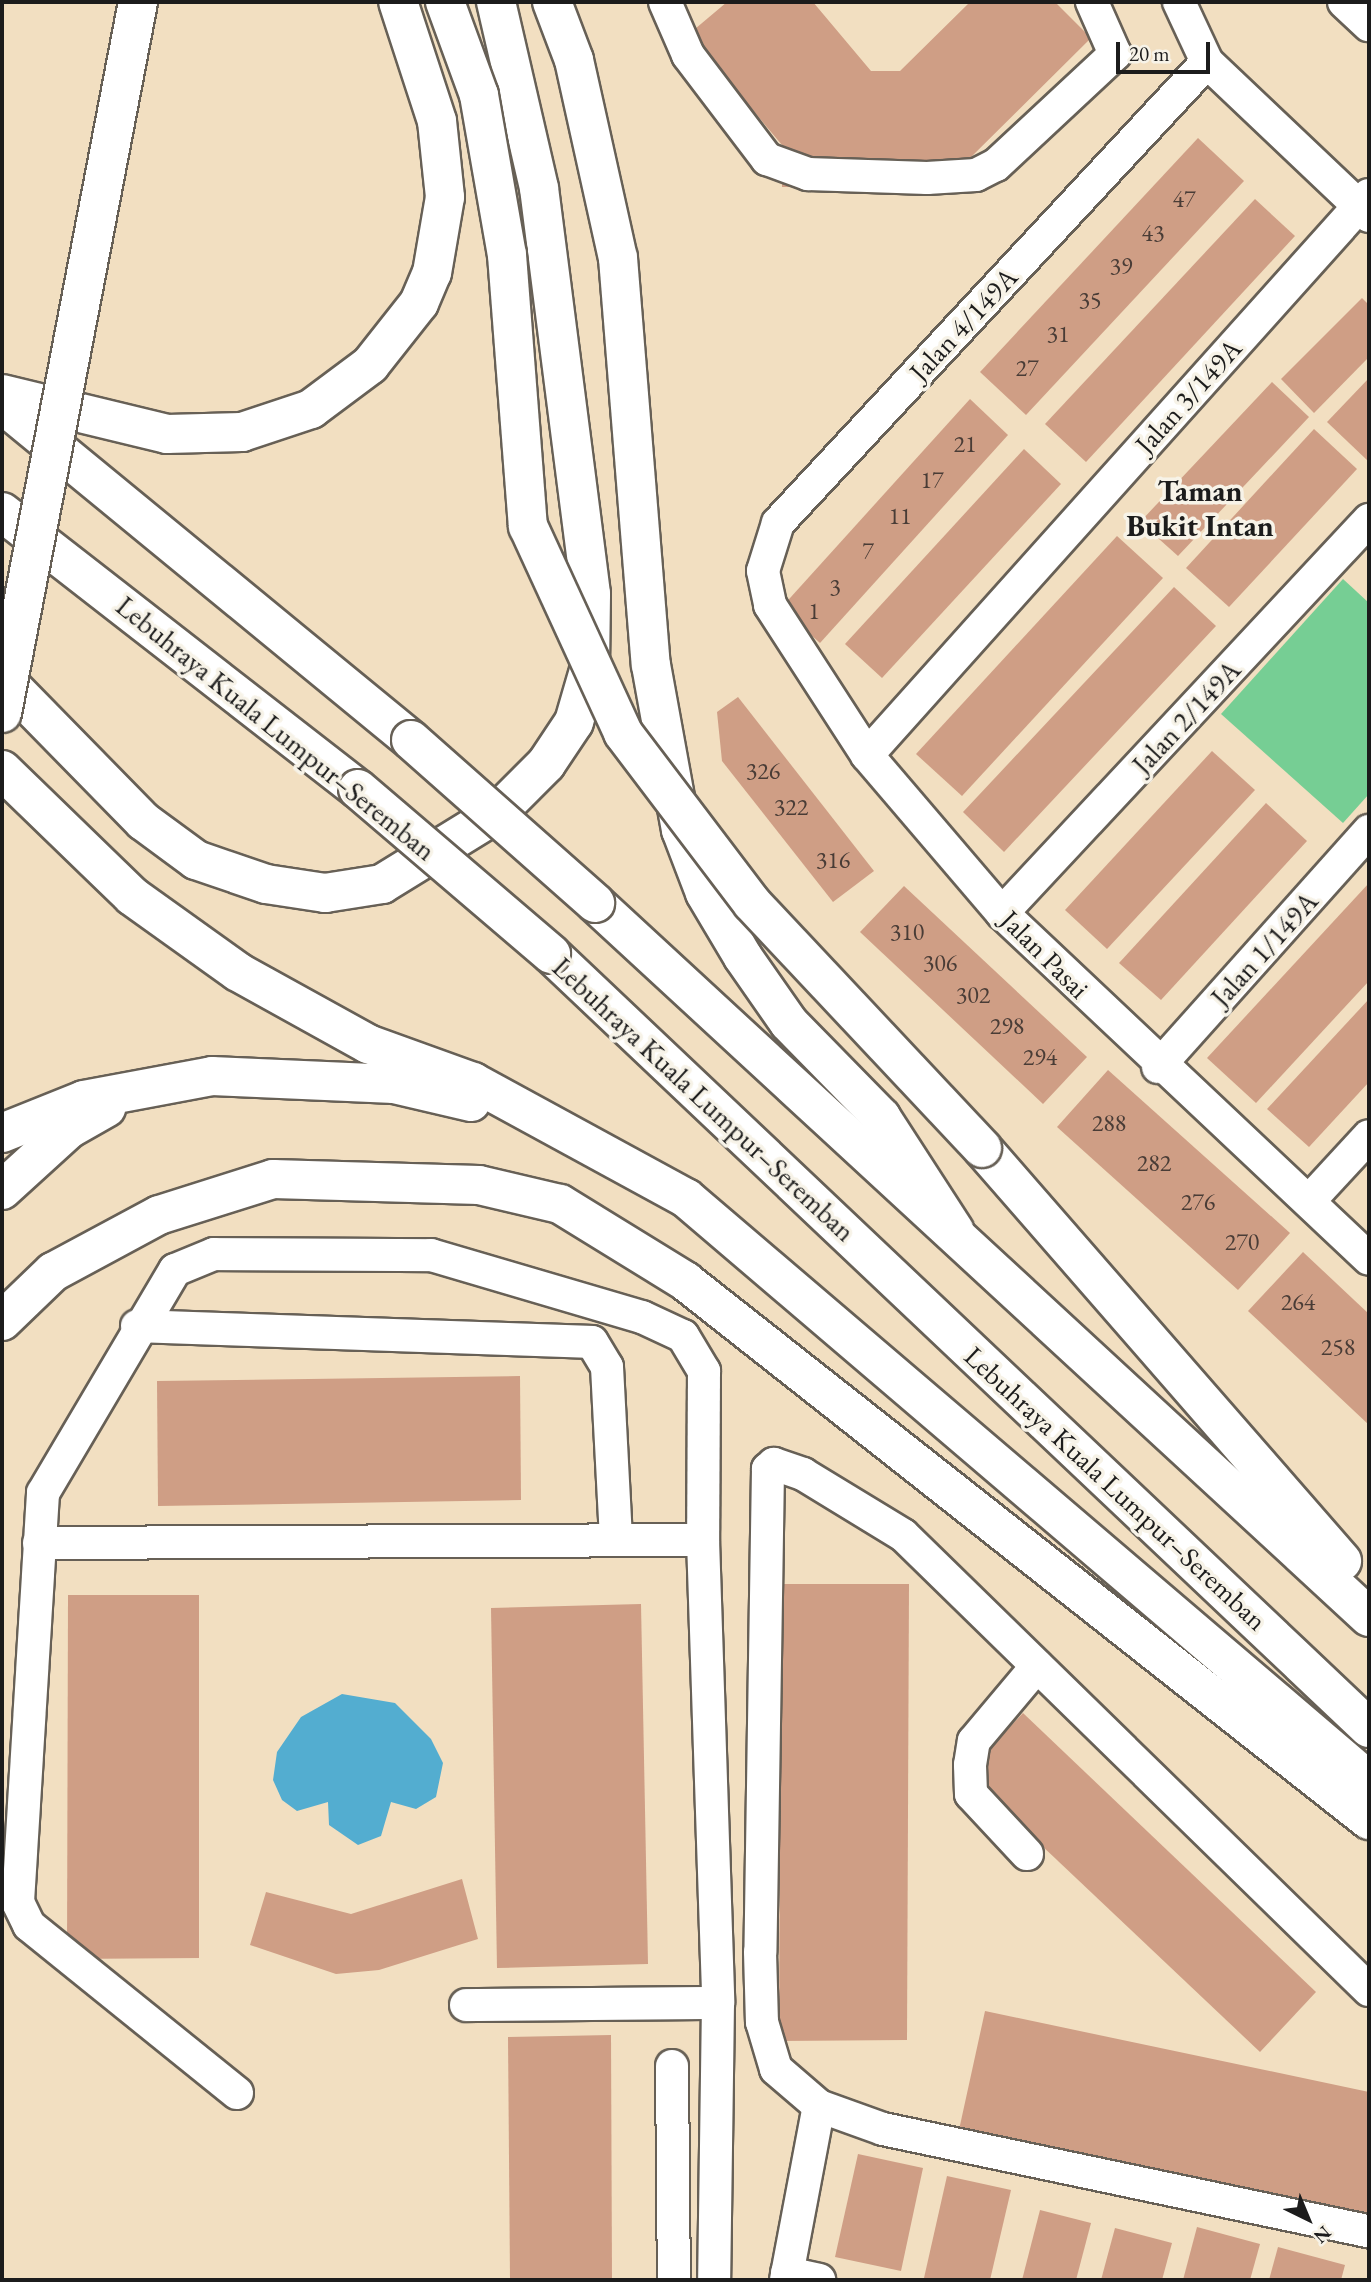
<!DOCTYPE html>
<html>
<head>
<meta charset="utf-8">
<style>
  body { margin:0 }
  #map { position:relative; width:1371px; height:2282px; overflow:hidden; background:#f2dfc1; font-family:"EB Garamond",serif }
  div>[style] { position:absolute }
  [style*='--x'] { left:calc(var(--x)*1px); top:calc(var(--y)*1px); width:calc(var(--w)*1px); rotate:calc(var(--a)*1deg) }
  .green>* { inset:0; background:#76ce94 }
  .water>* { inset:0; background:#53add0 }
  .building>* { inset:0; background:#cf9e85 }
  .roads { filter:drop-shadow(2px 0 #676056) drop-shadow(-2px 0 #676056) drop-shadow(0 2px #676056) drop-shadow(0 -2px #676056) }
  .minor>* { height:32px; margin:-16px; padding:0 16px; transform-origin:16px; border-radius:16px; background:#fff }
  .highway>* { height:38px; margin:-19px; padding:0 19px; transform-origin:19px; border-radius:19px; background:#fff }
  .bridges { filter:drop-shadow(2px 0 #676056) drop-shadow(-2px 0 #676056) drop-shadow(0 2px #676056) drop-shadow(0 -2px #676056) }
  .highway-bridge>* { height:38px; margin:-19px; padding:0 19px; transform-origin:19px; border-radius:19px; background:#fff }
  span { translate:-50% -50%; white-space:nowrap; text-align:center; line-height:1.15; -webkit-text-stroke:7px #f7f3e8; paint-order:stroke }
  .number-label { font-size:24px; color:#493c36 }
  .number-label span { -webkit-text-stroke-width:0 }
  .street-label { font-size:28px; color:#1c1c1c }
  .neighbourhood-label { font-size:30px; color:#1c1c1c; font-weight:700 }
  .frame { position:absolute; inset:0; border:4px solid #1c1c1c; pointer-events:none }
  .north { position:absolute; left:1273px; top:2184px; width:70px; height:70px; -webkit-text-stroke:5px #f7f3e8; paint-order:stroke; rotate:137deg; font-size:19px; font-weight:700; line-height:28px; text-align:center; color:#1c1c1c }
  .north::after { content:''; display:block; margin:auto; width:24px; height:32px; background:#1c1c1c; clip-path:polygon(50% 0,100% 100%,50% 72%,0 100%) }
  .scale { position:absolute; left:1116px; top:42px; width:94px; height:32px; box-sizing:border-box; border:4px solid #1c1c1c; border-top:0; padding-left:9px; font-size:21px; line-height:24px; white-space:nowrap; color:#1c1c1c; -webkit-text-stroke:5px #f7f3e8; paint-order:stroke }
</style>
</head>
<body>
<div id="map">
  <div class="green">
    <i style="clip-path:polygon(1343px 579px,1369px 603px,1369px 794px,1343px 823px,1221px 714px)"></i>
  </div>
  <div class="water">
    <i style="clip-path:polygon(342px 1694px,395px 1703px,431px 1739px,443px 1763px,436px 1797px,416px 1809px,391px 1802px,381px 1836px,358px 1845px,329px 1825px,328px 1802px,297px 1811px,282px 1800px,273px 1780px,277px 1752px,301px 1717px)"></i>
  </div>
  <div class="building">
    <i style="clip-path:polygon(727px 2px,813px 2px,871px 71px,900px 71px,970px 2px,1055px 2px,1091px 38px,966px 162px,965px 187px,782px 187px,782px 145px,689px 34px)"></i>
    <i style="clip-path:polygon(1198px 138px,1244px 181px,1026px 415px,980px 372px)"></i>
    <i style="clip-path:polygon(1255px 199px,1295px 236px,1086px 462px,1045px 424px)"></i>
    <i style="clip-path:polygon(1362px 298px,1369px 305px,1369px 357px,1314px 413px,1281px 379px)"></i>
    <i style="clip-path:polygon(1369px 378px,1369px 459px,1368px 461px,1327px 422px)"></i>
    <i style="clip-path:polygon(1272px 382px,1309px 417px,1178px 556px,1140px 522px)"></i>
    <i style="clip-path:polygon(970px 399px,1008px 435px,820px 643px,781px 608px)"></i>
    <i style="clip-path:polygon(1314px 429px,1357px 469px,1229px 607px,1186px 568px)"></i>
    <i style="clip-path:polygon(1024px 449px,1061px 484px,882px 678px,845px 644px)"></i>
    <i style="clip-path:polygon(1117px 536px,1163px 578px,962px 796px,916px 754px)"></i>
    <i style="clip-path:polygon(1174px 587px,1216px 626px,1004px 852px,963px 812px)"></i>
    <i style="clip-path:polygon(738px 697px,874px 871px,833px 902px,722px 761px,717px 712px)"></i>
    <i style="clip-path:polygon(1212px 751px,1255px 790px,1107px 949px,1065px 910px)"></i>
    <i style="clip-path:polygon(1266px 803px,1307px 841px,1161px 1000px,1119px 963px)"></i>
    <i style="clip-path:polygon(1369px 883px,1369px 981px,1256px 1103px,1207px 1058px)"></i>
    <i style="clip-path:polygon(904px 886px,1087px 1057px,1043px 1104px,860px 932px)"></i>
    <i style="clip-path:polygon(1369px 999px,1369px 1082px,1309px 1147px,1267px 1109px)"></i>
    <i style="clip-path:polygon(1108px 1070px,1290px 1233px,1238px 1290px,1057px 1127px)"></i>
    <i style="clip-path:polygon(1303px 1252px,1369px 1314px,1369px 1425px,1248px 1311px)"></i>
    <i style="clip-path:polygon(520px 1376px,521px 1500px,158px 1506px,157px 1381px)"></i>
    <i style="clip-path:polygon(781px 1584px,909px 1584px,907px 2040px,779px 2041px)"></i>
    <i style="clip-path:polygon(68px 1595px,199px 1595px,199px 1958px,67px 1959px)"></i>
    <i style="clip-path:polygon(641px 1604px,648px 1964px,497px 1968px,491px 1608px)"></i>
    <i style="clip-path:polygon(1023px 1713px,1316px 1992px,1260px 2052px,966px 1774px)"></i>
    <i style="clip-path:polygon(462px 1879px,478px 1939px,379px 1970px,336px 1974px,250px 1945px,266px 1892px,351px 1914px)"></i>
    <i style="clip-path:polygon(985px 2011px,1369px 2092px,1369px 2225px,957px 2139px)"></i>
    <i style="clip-path:polygon(611px 2035px,612px 2280px,510px 2280px,508px 2037px)"></i>
    <i style="clip-path:polygon(858px 2154px,923px 2168px,901px 2271px,835px 2257px)"></i>
    <i style="clip-path:polygon(947px 2176px,1011px 2190px,990px 2280px,924px 2278px)"></i>
    <i style="clip-path:polygon(1040px 2210px,1091px 2223px,1076px 2280px,1022px 2280px)"></i>
    <i style="clip-path:polygon(1197px 2227px,1260px 2244px,1250px 2280px,1183px 2280px)"></i>
    <i style="clip-path:polygon(1115px 2228px,1172px 2243px,1162px 2280px,1101px 2280px)"></i>
    <i style="clip-path:polygon(1278px 2247px,1345px 2265px,1341px 2280px,1269px 2280px)"></i>
  </div>
  <div class="roads">
    <div class="minor">
      <i style="--x:665;--y:2;--w:58;--a:66.5"></i>
      <i style="--x:688;--y:55;--w:131;--a:52.8"></i>
      <i style="--x:767;--y:159;--w:44;--a:20.1"></i>
      <i style="--x:808;--y:174;--w:119;--a:1.9"></i>
      <i style="--x:927;--y:178;--w:49;--a:-3.5"></i>
      <i style="--x:976;--y:175;--w:22;--a:-27"></i>
      <i style="--x:996;--y:165;--w:163;--a:-43"></i>
      <i style="--x:1115;--y:54;--w:57;--a:-113.9"></i>
      <i style="--x:1179;--y:2;--w:66;--a:65"></i>
      <i style="--x:1207;--y:62;--w:224;--a:43.5"></i>
      <i style="--x:1344;--y:2;--w:34;--a:43"></i>
      <i style="--x:1207;--y:62;--w:630;--a:132.94"></i>
      <i style="--x:778;--y:523;--w:50;--a:107.4"></i>
      <i style="--x:763;--y:571;--w:35;--a:78"></i>
      <i style="--x:770;--y:605;--w:179;--a:57.1"></i>
      <i style="--x:867;--y:755;--w:208;--a:49.5"></i>
      <i style="--x:1002;--y:913;--w:504;--a:43.31"></i>
      <i style="--x:867;--y:755;--w:752;--a:-48.13"></i>
      <i style="--x:1002;--y:913;--w:538;--a:-46.96"></i>
      <i style="--x:1158;--y:1067;--w:317;--a:-48.2"></i>
      <i style="--x:1309;--y:1201;--w:88;--a:-47.3"></i>
      <i style="--x:137;--y:1326;--w:455;--a:2"></i>
      <i style="--x:592;--y:1342;--w:29;--a:59"></i>
      <i style="--x:607;--y:1367;--w:173;--a:87"></i>
      <i style="--x:39;--y:1543;--w:664;--a:-0.26"></i>
      <i style="--x:703;--y:1540;--w:463;--a:88.1"></i>
      <i style="--x:718;--y:2003;--w:277;--a:90.8"></i>
      <i style="--x:1027;--y:1854;--w:82;--a:-133"></i>
      <i style="--x:971;--y:1794;--w:29;--a:-92"></i>
      <i style="--x:970;--y:1765;--w:24;--a:-81"></i>
      <i style="--x:974;--y:1741;--w:98;--a:-50"></i>
      <i style="--x:1369;--y:1990;--w:651;--a:-135.68"></i>
      <i style="--x:903;--y:1535;--w:117;--a:-148.6"></i>
      <i style="--x:803;--y:1474;--w:31;--a:-161"></i>
      <i style="--x:774;--y:1464;--w:8;--a:140"></i>
      <i style="--x:768;--y:1469;--w:483;--a:90.9"></i>
      <i style="--x:760;--y:1952;--w:70;--a:88.4"></i>
      <i style="--x:762;--y:2022;--w:49;--a:73.4"></i>
      <i style="--x:776;--y:2069;--w:57;--a:40.7"></i>
      <i style="--x:819;--y:2106;--w:68;--a:19.8"></i>
      <i style="--x:883;--y:2129;--w:497;--a:11.9"></i>
      <i style="--x:466;--y:2005;--w:252;--a:-0.5"></i>
      <i style="--x:672;--y:2066;--w:214;--a:89.5"></i>
      <i style="--x:237;--y:2093;--w:267;--a:-141.1"></i>
      <i style="--x:29;--y:1925;--w:25;--a:-116"></i>
      <i style="--x:18;--y:1902;--w:410;--a:-86.5"></i>
      <i style="--x:43;--y:1493;--w:259;--a:-59.4"></i>
      <i style="--x:175;--y:1270;--w:42;--a:-22.3"></i>
      <i style="--x:214;--y:1254;--w:217;--a:0.3"></i>
      <i style="--x:431;--y:1255;--w:220;--a:16.4"></i>
      <i style="--x:642;--y:1317;--w:45;--a:24.9"></i>
      <i style="--x:683;--y:1336;--w:41;--a:59"></i>
      <i style="--x:704;--y:1371;--w:169;--a:90.3"></i>
      <i style="--x:787;--y:2273;--w:33;--a:12"></i>
      <i style="--x:786;--y:2280;--w:177;--a:-79.3"></i>
    </div>
    <div class="highway">
      <i style="--x:552;--y:2;--w:62;--a:69.2"></i>
      <i style="--x:574;--y:60;--w:203;--a:77.5"></i>
      <i style="--x:618;--y:258;--w:408;--a:85.4"></i>
      <i style="--x:651;--y:665;--w:168;--a:79.7"></i>
      <i style="--x:681;--y:830;--w:67;--a:69.1"></i>
      <i style="--x:705;--y:893;--w:74;--a:59.3"></i>
      <i style="--x:743;--y:957;--w:80;--a:55.1"></i>
      <i style="--x:789;--y:1023;--w:132;--a:45.6"></i>
      <i style="--x:881;--y:1117;--w:135;--a:57.1"></i>
      <i style="--x:2;--y:394;--w:170;--a:13.6"></i>
      <i style="--x:167;--y:434;--w:75;--a:-1.5"></i>
      <i style="--x:242;--y:432;--w:73;--a:-18.4"></i>
      <i style="--x:311;--y:409;--w:74;--a:-36.7"></i>
      <i style="--x:370;--y:365;--w:79;--a:-51.7"></i>
      <i style="--x:419;--y:303;--w:33;--a:-67"></i>
      <i style="--x:432;--y:273;--w:77;--a:-80.3"></i>
      <i style="--x:445;--y:197;--w:76;--a:-96"></i>
      <i style="--x:437;--y:121;--w:125;--a:-108.1"></i>
      <i style="--x:2;--y:404;--w:529;--a:39.4"></i>
      <i style="--x:2;--y:512;--w:451;--a:37.9"></i>
      <i style="--x:2;--y:677;--w:202;--a:45.6"></i>
      <i style="--x:143;--y:821;--w:66;--a:36.3"></i>
      <i style="--x:196;--y:860;--w:74;--a:18.9"></i>
      <i style="--x:266;--y:884;--w:60;--a:8.7"></i>
      <i style="--x:325;--y:893;--w:58;--a:-9"></i>
      <i style="--x:382;--y:884;--w:134;--a:-31.6"></i>
      <i style="--x:496;--y:814;--w:71;--a:-45"></i>
      <i style="--x:546;--y:764;--w:50;--a:-56.3"></i>
      <i style="--x:574;--y:722;--w:57;--a:-73.8"></i>
      <i style="--x:590;--y:667;--w:73;--a:-89.2"></i>
      <i style="--x:591;--y:594;--w:409;--a:-97.3"></i>
      <i style="--x:539;--y:188;--w:191;--a:-103"></i>
      <i style="--x:2;--y:770;--w:181;--a:44.1"></i>
      <i style="--x:132;--y:896;--w:130;--a:35.6"></i>
      <i style="--x:238;--y:972;--w:149;--a:29"></i>
      <i style="--x:368;--y:1044;--w:112;--a:19.9"></i>
      <i style="--x:473;--y:1082;--w:243;--a:28.6"></i>
      <i style="--x:686;--y:1198;--w:898;--a:40.48"></i>
      <i style="--x:595;--y:903;--w:1053;--a:42.69"></i>
      <i style="--x:551;--y:954;--w:1126;--a:43.42"></i>
      <i style="--x:2;--y:1133;--w:88;--a:-21.9"></i>
      <i style="--x:84;--y:1100;--w:130;--a:-10.6"></i>
      <i style="--x:212;--y:1076;--w:182;--a:2.5"></i>
      <i style="--x:394;--y:1084;--w:79;--a:13.2"></i>
      <i style="--x:982;--y:1148;--w:548;--a:48.92"></i>
      <i style="--x:2;--y:1190;--w:91;--a:-42.3"></i>
      <i style="--x:69;--y:1129;--w:43;--a:-29.6"></i>
      <i style="--x:2;--y:1321;--w:71;--a:-43.9"></i>
      <i style="--x:53;--y:1272;--w:120;--a:-28.3"></i>
      <i style="--x:159;--y:1215;--w:120;--a:-17.5"></i>
      <i style="--x:273;--y:1179;--w:206;--a:1.7"></i>
      <i style="--x:479;--y:1185;--w:83;--a:13.2"></i>
      <i style="--x:560;--y:1204;--w:147;--a:31.6"></i>
      <i style="--x:685;--y:1281;--w:871;--a:38.24"></i>
    </div>
  </div>
  <div class="bridges">
    <div class="highway-bridge">
      <i style="--x:445;--y:2;--w:99;--a:69.9"></i>
      <i style="--x:479;--y:95;--w:162;--a:80.1"></i>
      <i style="--x:507;--y:255;--w:272;--a:85.6"></i>
      <i style="--x:528;--y:526;--w:228;--a:65.3"></i>
      <i style="--x:623;--y:733;--w:213;--a:52.8"></i>
      <i style="--x:752;--y:903;--w:336;--a:46.8"></i>
      <i style="--x:2;--y:713;--w:724;--a:-79.17"></i>
      <i style="--x:411;--y:740;--w:246;--a:41.5"></i>
      <i style="--x:358;--y:789;--w:254;--a:40.5"></i>
    </div>
  </div>
  <div class="number-label">
    <span style="left:1184px;top:199px">47</span>
    <span style="left:1153px;top:233px">43</span>
    <span style="left:1121px;top:266px">39</span>
    <span style="left:1090px;top:300px">35</span>
    <span style="left:1058px;top:334px">31</span>
    <span style="left:1027px;top:368px">27</span>
    <span style="left:965px;top:444px">21</span>
    <span style="left:932px;top:480px">17</span>
    <span style="left:900px;top:516px">11</span>
    <span style="left:868px;top:551px">7</span>
    <span style="left:835px;top:587px">3</span>
    <span style="left:814px;top:611px">1</span>
    <span style="left:763px;top:771px">326</span>
    <span style="left:791px;top:807px">322</span>
    <span style="left:833px;top:860px">316</span>
    <span style="left:907px;top:932px">310</span>
    <span style="left:940px;top:963px">306</span>
    <span style="left:973px;top:995px">302</span>
    <span style="left:1007px;top:1026px">298</span>
    <span style="left:1040px;top:1057px">294</span>
    <span style="left:1109px;top:1123px">288</span>
    <span style="left:1154px;top:1163px">282</span>
    <span style="left:1198px;top:1202px">276</span>
    <span style="left:1242px;top:1242px">270</span>
    <span style="left:1298px;top:1302px">264</span>
    <span style="left:1338px;top:1347px">258</span>
  </div>
  <div class="street-label">
    <span style="left:963px;top:324px;rotate:-47deg">Jalan 4/149A</span>
    <span style="left:1188px;top:396px;rotate:-48deg">Jalan 3/149A</span>
    <span style="left:1186px;top:717px;rotate:-47deg">Jalan 2/149A</span>
    <span style="left:276px;top:728px;rotate:39deg">Lebuhraya Kuala Lumpur–Seremban</span>
    <span style="left:1264px;top:949px;rotate:-48deg">Jalan 1/149A</span>
    <span style="left:1045px;top:954px;rotate:45deg">Jalan Pasai</span>
    <span style="left:704px;top:1099px;rotate:43deg">Lebuhraya Kuala Lumpur–Seremban</span>
    <span style="left:1116px;top:1488px;rotate:43deg">Lebuhraya Kuala Lumpur–Seremban</span>
  </div>
  <div class="neighbourhood-label">
    <span style="left:1200px;top:508px">Taman<br>Bukit Intan</span>
  </div>
  <div class="frame"></div>
  <div class="north">N</div>
  <div class="scale">20 m</div>
</div>
</body>
</html>
